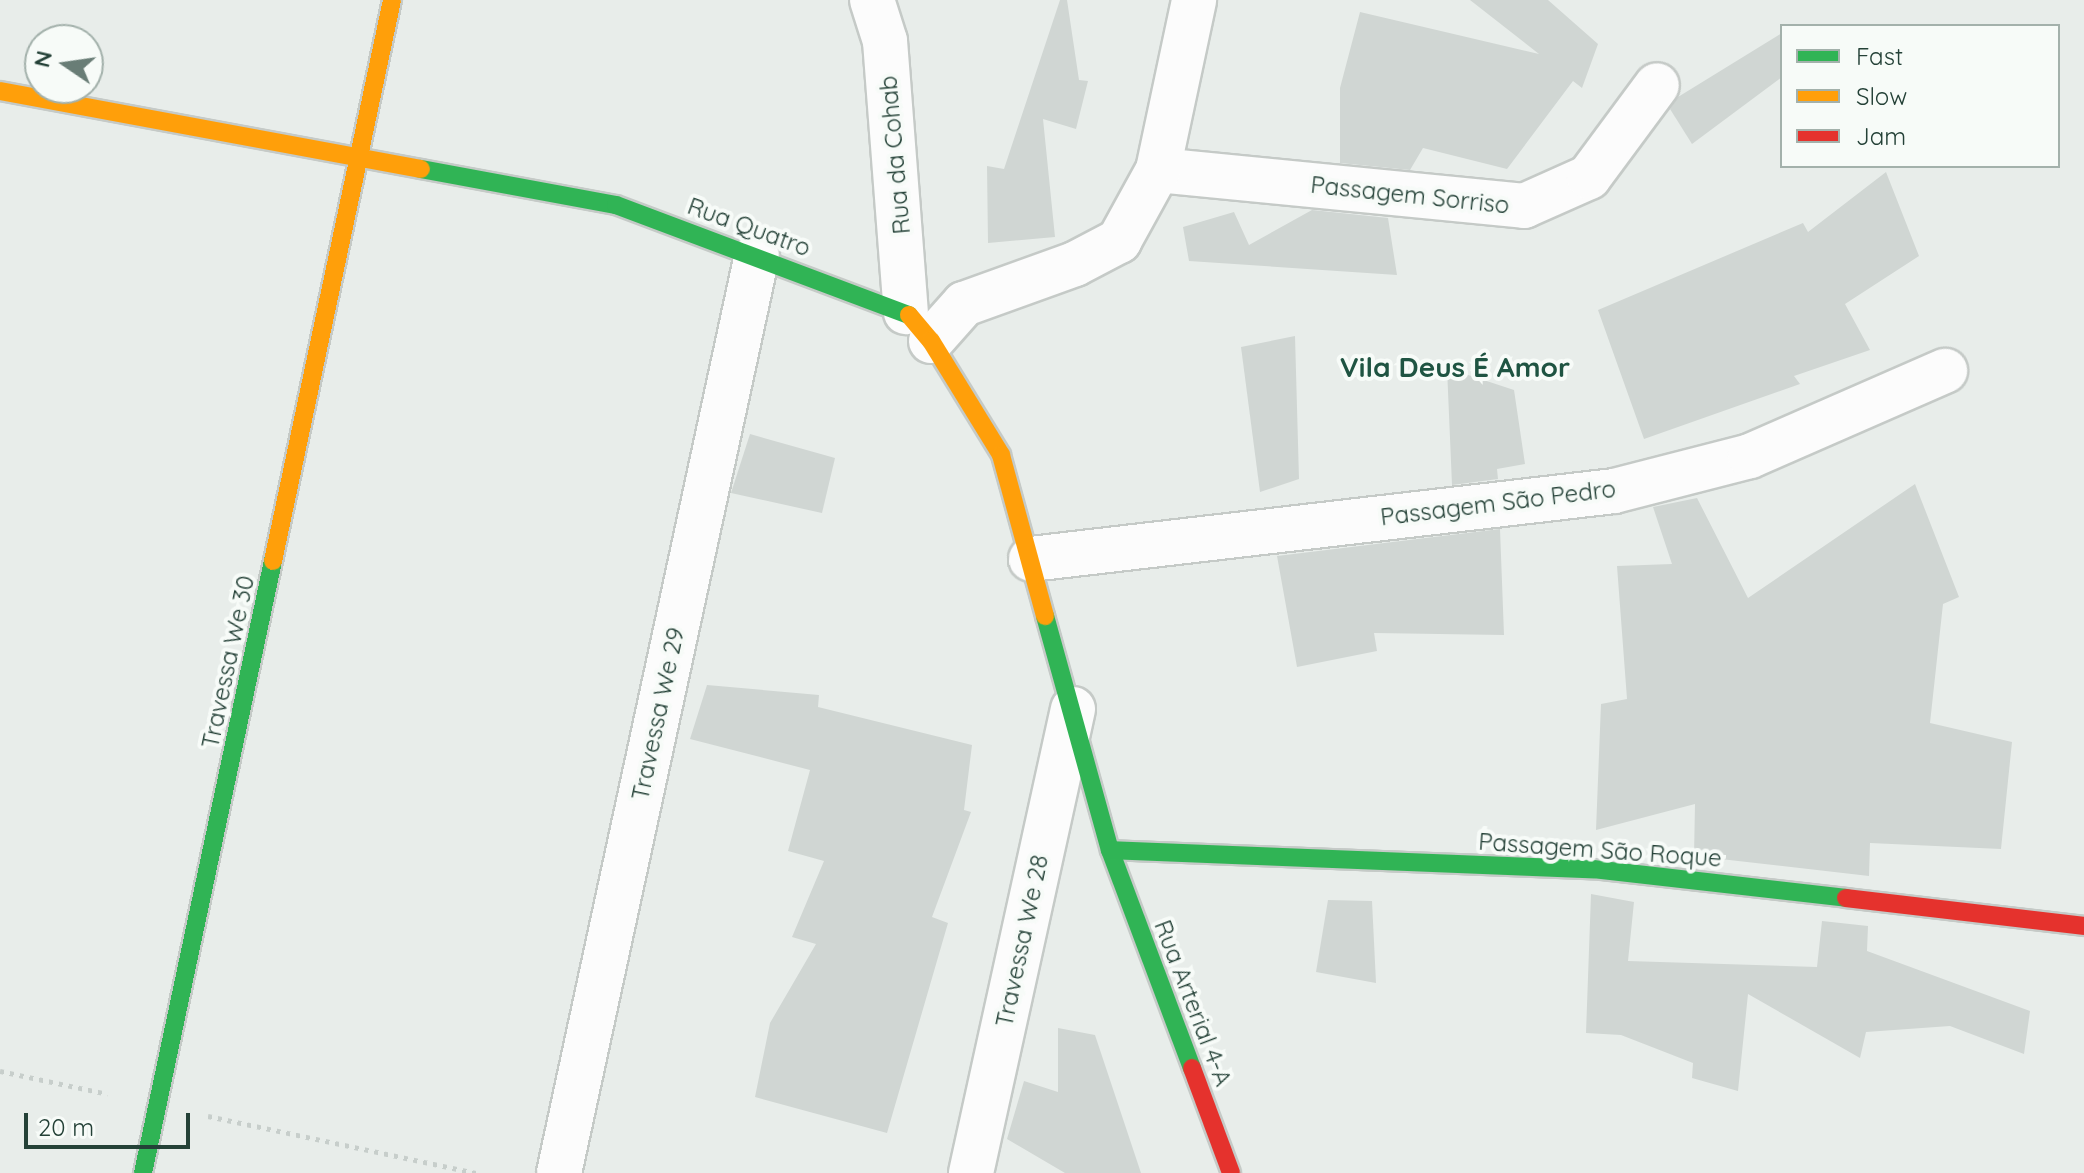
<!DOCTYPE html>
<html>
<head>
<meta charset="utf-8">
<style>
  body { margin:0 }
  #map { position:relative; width:2084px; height:1173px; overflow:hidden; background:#e8edea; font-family:Quicksand,sans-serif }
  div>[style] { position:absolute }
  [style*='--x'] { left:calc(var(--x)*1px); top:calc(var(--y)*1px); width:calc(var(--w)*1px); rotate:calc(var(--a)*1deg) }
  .building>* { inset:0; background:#d0d6d3 }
  .path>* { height:5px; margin-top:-2.5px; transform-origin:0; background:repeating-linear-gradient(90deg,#c7cecb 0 4px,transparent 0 10px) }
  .roads { filter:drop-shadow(2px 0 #c5cac7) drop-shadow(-2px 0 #c5cac7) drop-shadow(0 2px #c5cac7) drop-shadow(0 -2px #c5cac7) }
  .street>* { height:44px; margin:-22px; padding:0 22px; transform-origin:22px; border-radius:22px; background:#fcfcfc }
  .fast>* { height:18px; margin:-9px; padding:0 9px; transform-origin:9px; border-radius:9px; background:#30b455 }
  .slow>* { height:18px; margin:-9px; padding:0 9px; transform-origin:9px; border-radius:9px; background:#ff9f0a }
  .jam>* { height:18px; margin:-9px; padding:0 9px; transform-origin:9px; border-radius:9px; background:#e5322d }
  span { translate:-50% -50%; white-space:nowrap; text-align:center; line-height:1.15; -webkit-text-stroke:8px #f7fbf8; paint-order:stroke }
  .street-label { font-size:24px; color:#244137 }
  .quarter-label { font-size:28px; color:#1f5442; font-weight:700 }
  .legend { position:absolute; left:1780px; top:24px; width:280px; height:144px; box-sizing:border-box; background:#f7fbf8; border:2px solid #a3b1ab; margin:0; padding:10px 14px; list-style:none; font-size:24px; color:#244137 }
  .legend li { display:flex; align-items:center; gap:16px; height:40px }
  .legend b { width:40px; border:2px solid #a3b1ab }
  .north { position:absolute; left:24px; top:24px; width:80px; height:80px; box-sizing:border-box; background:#f7fbf8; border:2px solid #a3b1ab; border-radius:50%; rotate:283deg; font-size:22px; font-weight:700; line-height:32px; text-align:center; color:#244137 }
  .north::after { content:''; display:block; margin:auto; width:28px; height:36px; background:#697d76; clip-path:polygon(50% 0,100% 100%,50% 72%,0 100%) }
  .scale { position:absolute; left:24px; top:1113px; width:166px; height:36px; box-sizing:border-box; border:4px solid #244137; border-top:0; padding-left:10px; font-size:24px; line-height:28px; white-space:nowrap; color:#244137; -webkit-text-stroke:6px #f7fbf8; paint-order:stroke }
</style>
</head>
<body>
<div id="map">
  <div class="building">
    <i style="clip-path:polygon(1060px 0,1067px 0,1079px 80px,1088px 81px,1076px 129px,1043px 119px,1055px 237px,988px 243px,987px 166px,1004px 169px)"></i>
    <i style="clip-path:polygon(1470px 0,1548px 0,1598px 44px,1582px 88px,1573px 81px,1507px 169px,1423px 148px,1410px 170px,1340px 163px,1340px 88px,1360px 12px,1539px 54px)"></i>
    <i style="clip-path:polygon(1782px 33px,1782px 77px,1692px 144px,1670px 109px,1678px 97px)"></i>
    <i style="clip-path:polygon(1886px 172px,1919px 256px,1845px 304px,1870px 350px,1794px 376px,1800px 384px,1644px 439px,1598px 310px,1803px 223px,1808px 232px)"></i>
    <i style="clip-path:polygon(1312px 210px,1388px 218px,1397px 275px,1189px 261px,1183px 227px,1234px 212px,1249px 245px)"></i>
    <i style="clip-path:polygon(1295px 336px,1299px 479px,1260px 492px,1241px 347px)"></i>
    <i style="clip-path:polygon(1447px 368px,1514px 390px,1525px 464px,1497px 469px,1498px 479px,1452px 485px)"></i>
    <i style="clip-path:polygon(750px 434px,835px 458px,822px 513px,731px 493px)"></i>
    <i style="clip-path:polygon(1915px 484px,1959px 597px,1943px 604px,1930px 723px,2012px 742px,2001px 849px,1870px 843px,1869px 876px,1694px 856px,1695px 804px,1596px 830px,1601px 704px,1627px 699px,1617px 566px,1672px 564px,1653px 507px,1697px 498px,1748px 598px)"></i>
    <i style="clip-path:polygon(1500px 529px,1504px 635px,1374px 633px,1377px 651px,1297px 667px,1277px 556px)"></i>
    <i style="clip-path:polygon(707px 685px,819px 695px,818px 707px,972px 745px,964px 810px,971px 812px,932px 917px,948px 923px,887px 1133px,755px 1097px,770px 1023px,816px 944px,792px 937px,824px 861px,788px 851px,810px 770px,690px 739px)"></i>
    <i style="clip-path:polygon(1591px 894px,1634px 902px,1628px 961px,1817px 967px,1822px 921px,1868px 926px,1867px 951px,2030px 1011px,2024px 1054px,1950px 1026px,1866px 1032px,1860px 1058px,1748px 994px,1738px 1091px,1692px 1078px,1693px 1063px,1621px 1035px,1586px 1033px)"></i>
    <i style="clip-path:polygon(1328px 900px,1372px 901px,1376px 983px,1316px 972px)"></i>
    <i style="clip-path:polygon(1058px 1028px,1095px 1035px,1141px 1173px,1065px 1173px,1007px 1139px,1024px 1081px,1058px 1092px)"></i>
  </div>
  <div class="path">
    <i style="--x:0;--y:1071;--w:110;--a:12"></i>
    <i style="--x:208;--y:1116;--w:275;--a:12"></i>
  </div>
  <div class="roads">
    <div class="street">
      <i style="--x:872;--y:0;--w:43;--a:72.4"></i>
      <i style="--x:885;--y:41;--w:272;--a:85.6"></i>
      <i style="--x:1158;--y:170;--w:368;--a:5.6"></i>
      <i style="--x:1524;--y:206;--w:71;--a:-24"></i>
      <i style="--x:1589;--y:177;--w:114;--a:-53.5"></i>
      <i style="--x:931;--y:341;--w:50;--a:-48.3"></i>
      <i style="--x:964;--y:304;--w:118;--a:-19.8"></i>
      <i style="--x:1075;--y:264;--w:50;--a:-27.6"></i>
      <i style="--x:1119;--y:241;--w:81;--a:-61.2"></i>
      <i style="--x:1158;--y:170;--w:174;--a:-78"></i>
      <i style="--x:1031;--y:559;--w:587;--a:-6.65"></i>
      <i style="--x:1614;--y:491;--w:140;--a:-14.4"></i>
      <i style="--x:1750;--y:456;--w:213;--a:-23.6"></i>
      <i style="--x:559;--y:1173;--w:939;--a:-77.83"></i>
      <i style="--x:971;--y:1173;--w:475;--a:-77.6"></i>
    </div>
    <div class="fast">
      <i style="--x:421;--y:169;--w:198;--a:10.5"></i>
      <i style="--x:616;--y:205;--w:313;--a:20.6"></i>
      <i style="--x:1045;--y:616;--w:243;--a:74.5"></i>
      <i style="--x:1110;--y:850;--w:233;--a:69.4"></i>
      <i style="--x:1110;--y:850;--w:483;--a:2.3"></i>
      <i style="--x:1593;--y:869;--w:255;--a:6.5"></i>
      <i style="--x:143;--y:1173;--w:626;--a:-78.01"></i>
    </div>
    <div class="slow">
      <i style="--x:0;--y:91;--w:428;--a:10.5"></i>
      <i style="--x:909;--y:315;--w:34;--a:50"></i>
      <i style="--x:931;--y:341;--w:134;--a:58.4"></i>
      <i style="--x:1001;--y:455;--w:167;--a:74.7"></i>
      <i style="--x:273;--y:561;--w:573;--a:-78.02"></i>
    </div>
    <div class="jam">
      <i style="--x:1846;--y:898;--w:240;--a:6.7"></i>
      <i style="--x:1192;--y:1068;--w:112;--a:69.6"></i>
    </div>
  </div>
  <div class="street-label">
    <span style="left:895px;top:155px;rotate:-95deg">Rua da Cohab</span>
    <span style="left:1410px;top:195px;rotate:6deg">Passagem Sorriso</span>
    <span style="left:749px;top:227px;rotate:20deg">Rua Quatro</span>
    <span style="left:1498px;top:503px;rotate:-7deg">Passagem São Pedro</span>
    <span style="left:228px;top:662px;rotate:-78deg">Travessa We 30</span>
    <span style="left:658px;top:714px;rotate:-78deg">Travessa We 29</span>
    <span style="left:1600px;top:850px;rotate:4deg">Passagem São Roque</span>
    <span style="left:1022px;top:941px;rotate:-78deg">Travessa We 28</span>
    <span style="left:1193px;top:1003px;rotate:69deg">Rua Arterial 4-A</span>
  </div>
  <div class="quarter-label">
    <span style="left:1455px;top:367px">Vila Deus É Amor</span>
  </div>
  <ul class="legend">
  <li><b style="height:10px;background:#30b455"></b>Fast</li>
  <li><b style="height:10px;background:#ff9f0a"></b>Slow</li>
  <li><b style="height:10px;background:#e5322d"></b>Jam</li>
  </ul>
  <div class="north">N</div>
  <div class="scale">20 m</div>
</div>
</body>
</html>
